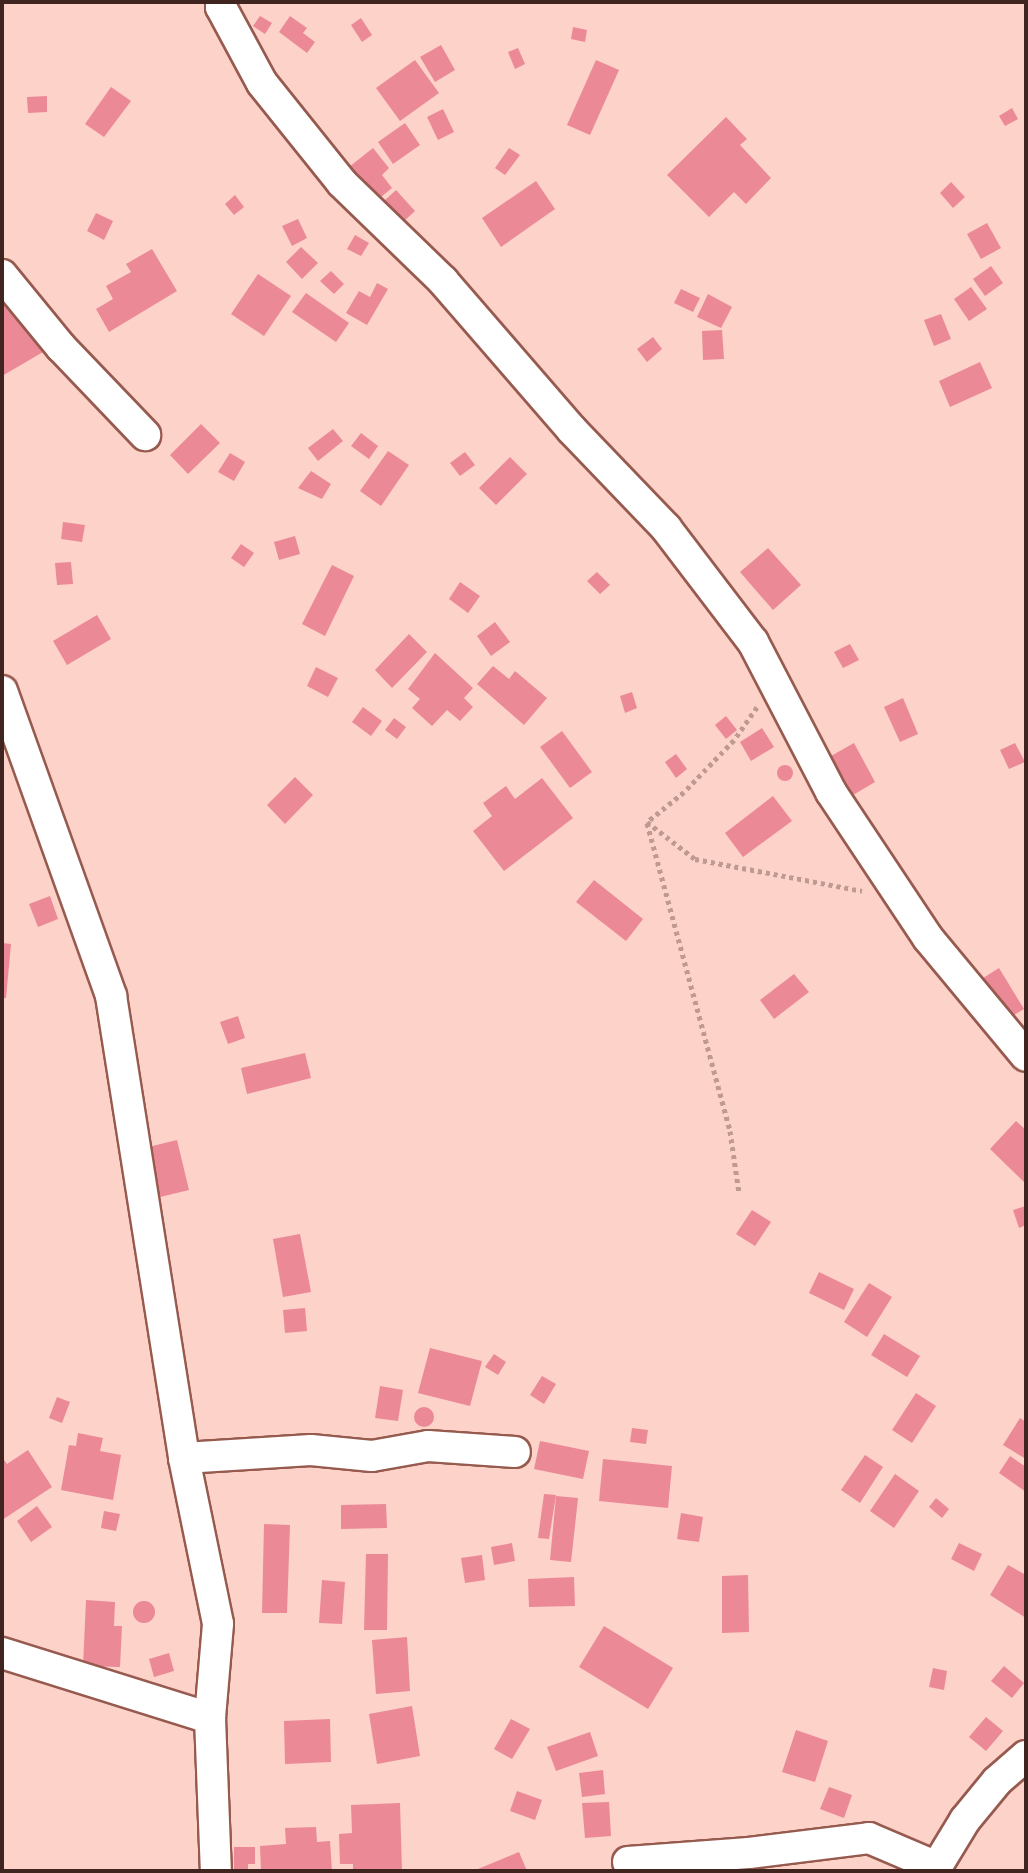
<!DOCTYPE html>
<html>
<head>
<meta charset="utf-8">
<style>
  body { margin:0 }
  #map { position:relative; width:1028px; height:1873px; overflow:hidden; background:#fcd2c9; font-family:"Nunito Sans",sans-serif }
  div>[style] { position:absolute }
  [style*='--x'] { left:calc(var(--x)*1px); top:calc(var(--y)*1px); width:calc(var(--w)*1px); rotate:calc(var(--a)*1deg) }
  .building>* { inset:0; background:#eb8997 }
  .round { border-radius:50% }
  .path>* { height:5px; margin-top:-2.5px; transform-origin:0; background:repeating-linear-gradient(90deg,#bf9a92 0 4px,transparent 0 8px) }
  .roads { filter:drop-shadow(2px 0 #975a4f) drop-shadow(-2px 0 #975a4f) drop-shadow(0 2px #975a4f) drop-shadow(0 -2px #975a4f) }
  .minor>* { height:30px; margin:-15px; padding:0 15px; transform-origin:15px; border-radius:15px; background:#fff }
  span { translate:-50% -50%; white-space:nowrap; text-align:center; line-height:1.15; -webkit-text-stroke:6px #fcd2c9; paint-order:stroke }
  .frame { position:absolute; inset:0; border:4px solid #3f241f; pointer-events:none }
</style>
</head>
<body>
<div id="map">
  <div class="building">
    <i style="clip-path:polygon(260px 16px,272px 23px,265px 34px,253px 26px)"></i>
    <i style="clip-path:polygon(290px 16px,307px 28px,303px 33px,315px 42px,307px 53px,279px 32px)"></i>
    <i style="clip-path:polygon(361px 18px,372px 35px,362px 42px,351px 25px)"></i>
    <i style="clip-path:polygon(573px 27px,587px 30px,585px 42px,571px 39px)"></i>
    <i style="clip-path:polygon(441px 45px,455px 70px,435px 82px,420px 57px)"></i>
    <i style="clip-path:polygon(518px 48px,525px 64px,515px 69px,508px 52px)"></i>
    <i style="clip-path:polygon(415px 60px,439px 93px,400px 121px,376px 88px)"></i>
    <i style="clip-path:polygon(596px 60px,619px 70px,590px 135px,567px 125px)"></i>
    <i style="clip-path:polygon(111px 87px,131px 101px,104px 137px,85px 124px)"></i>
    <i style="clip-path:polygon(47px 96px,47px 112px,28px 113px,27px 97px)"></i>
    <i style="clip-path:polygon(1012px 108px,1018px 119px,1005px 126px,999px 116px)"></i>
    <i style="clip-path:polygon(443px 109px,454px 132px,438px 140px,427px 117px)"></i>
    <i style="clip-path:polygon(726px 117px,747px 139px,740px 145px,771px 178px,746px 204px,734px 192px,709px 217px,667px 175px)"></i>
    <i style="clip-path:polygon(405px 123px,420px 145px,393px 164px,378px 142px)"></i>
    <i style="clip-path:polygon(373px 148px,389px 168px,382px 175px,392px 188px,376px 201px,349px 167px)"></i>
    <i style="clip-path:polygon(509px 148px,520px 155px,505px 175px,495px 168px)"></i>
    <i style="clip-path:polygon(536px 181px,555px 209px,501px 247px,482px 218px)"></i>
    <i style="clip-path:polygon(951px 182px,965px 197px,953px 208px,940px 193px)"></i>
    <i style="clip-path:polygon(396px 190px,415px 211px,403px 222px,384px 201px)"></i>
    <i style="clip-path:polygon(235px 195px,244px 207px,234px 215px,225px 204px)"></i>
    <i style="clip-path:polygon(96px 213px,113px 221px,104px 240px,87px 231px)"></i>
    <i style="clip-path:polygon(298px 219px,307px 238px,292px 246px,282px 226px)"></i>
    <i style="clip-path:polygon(987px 223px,1001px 248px,981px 259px,967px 234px)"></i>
    <i style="clip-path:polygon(355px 235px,369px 243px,361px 256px,347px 249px)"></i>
    <i style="clip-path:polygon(301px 247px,318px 263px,302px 279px,286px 262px)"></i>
    <i style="clip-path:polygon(152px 249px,177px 291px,109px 332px,96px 309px,113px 299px,106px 286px,131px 272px,126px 264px)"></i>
    <i style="clip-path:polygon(991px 266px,1003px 283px,985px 296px,973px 279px)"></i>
    <i style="clip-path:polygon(331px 271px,344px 284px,334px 294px,320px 281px)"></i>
    <i style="clip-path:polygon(258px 274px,291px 296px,264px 336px,231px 314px)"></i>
    <i style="clip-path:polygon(377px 283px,388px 289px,367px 325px,346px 313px,359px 291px,370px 297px)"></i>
    <i style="clip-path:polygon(971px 287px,987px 309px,969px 321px,954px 299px)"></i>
    <i style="clip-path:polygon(681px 289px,700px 298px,693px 312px,674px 303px)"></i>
    <i style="clip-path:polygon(306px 293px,349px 323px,336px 342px,292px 312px)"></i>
    <i style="clip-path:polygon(708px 294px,732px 307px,721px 328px,697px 317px)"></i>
    <i style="clip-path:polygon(12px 297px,43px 352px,2px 376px,2px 303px)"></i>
    <i style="clip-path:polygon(941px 314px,951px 339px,934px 346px,924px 320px)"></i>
    <i style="clip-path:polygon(722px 330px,724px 359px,703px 360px,702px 331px)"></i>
    <i style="clip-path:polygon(653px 337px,662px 349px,647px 362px,637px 349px)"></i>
    <i style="clip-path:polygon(980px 362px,992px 388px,950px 407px,939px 381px)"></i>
    <i style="clip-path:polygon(201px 424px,220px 443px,188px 474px,170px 455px)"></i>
    <i style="clip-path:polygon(333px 429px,343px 441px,318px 461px,308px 448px)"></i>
    <i style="clip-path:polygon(361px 433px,378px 446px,369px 459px,351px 446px)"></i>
    <i style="clip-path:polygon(388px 451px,409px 465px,381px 506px,360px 491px)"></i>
    <i style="clip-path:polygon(465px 452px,475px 465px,460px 476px,450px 463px)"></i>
    <i style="clip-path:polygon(230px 453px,245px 462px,234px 481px,218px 472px)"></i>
    <i style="clip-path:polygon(510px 457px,527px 474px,496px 505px,479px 488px)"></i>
    <i style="clip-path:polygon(311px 471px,331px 484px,322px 499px,298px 488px)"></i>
    <i style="clip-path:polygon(63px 522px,85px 525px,82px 542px,61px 539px)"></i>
    <i style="clip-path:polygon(295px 536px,300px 554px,279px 560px,274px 542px)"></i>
    <i style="clip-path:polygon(241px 544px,254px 553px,244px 567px,231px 558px)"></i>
    <i style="clip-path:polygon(768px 548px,801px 585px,773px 610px,740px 572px)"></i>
    <i style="clip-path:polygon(71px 562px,73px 584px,57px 585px,55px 563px)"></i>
    <i style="clip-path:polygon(332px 565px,354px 576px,325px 636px,302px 624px)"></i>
    <i style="clip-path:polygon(597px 572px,610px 585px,600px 594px,587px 581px)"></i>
    <i style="clip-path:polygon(460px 582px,480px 596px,468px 613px,449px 599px)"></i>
    <i style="clip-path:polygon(97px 615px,111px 639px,67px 665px,53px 641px)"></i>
    <i style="clip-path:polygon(495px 622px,510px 642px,491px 656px,477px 636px)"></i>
    <i style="clip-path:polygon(409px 634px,427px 652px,392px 688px,375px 670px)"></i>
    <i style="clip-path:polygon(850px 644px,859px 660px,843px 668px,834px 652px)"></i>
    <i style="clip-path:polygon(435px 653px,473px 688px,464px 698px,473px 707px,460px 721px,447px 710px,432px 726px,412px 708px,420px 699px,408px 689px)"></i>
    <i style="clip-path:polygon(493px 666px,509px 679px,515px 671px,547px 698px,524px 725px,477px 684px)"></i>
    <i style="clip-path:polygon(316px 667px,338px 678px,328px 697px,307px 686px)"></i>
    <i style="clip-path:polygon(632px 692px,637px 708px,625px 713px,620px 696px)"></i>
    <i style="clip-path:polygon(903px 698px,918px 734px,900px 742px,884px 707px)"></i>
    <i style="clip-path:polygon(363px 707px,382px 721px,371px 736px,352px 722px)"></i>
    <i style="clip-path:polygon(726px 716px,737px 730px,726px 739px,715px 725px)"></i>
    <i style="clip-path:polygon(394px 718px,406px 727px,397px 739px,385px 730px)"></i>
    <i style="clip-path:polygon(762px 728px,774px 747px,751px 761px,740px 742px)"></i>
    <i style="clip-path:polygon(562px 731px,592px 772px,570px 788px,540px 747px)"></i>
    <i style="clip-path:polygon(854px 743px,875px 782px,853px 795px,831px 756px)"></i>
    <i style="clip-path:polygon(1015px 743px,1025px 762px,1009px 769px,1000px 750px)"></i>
    <i style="clip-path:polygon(676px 754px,687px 769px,676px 778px,665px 762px)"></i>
    <i class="round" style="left:777px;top:765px;width:16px;height:16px"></i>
    <i style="clip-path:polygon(295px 777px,313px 795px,285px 824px,267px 805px)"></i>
    <i style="clip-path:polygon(542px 778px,573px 818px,504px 871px,473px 831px,492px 816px,483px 803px,506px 786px,515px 799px)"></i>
    <i style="clip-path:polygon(773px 796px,792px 821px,743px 857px,725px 833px)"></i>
    <i style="clip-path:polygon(594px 880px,643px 919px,626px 941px,576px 902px)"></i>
    <i style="clip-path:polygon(50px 896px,58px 919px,38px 927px,29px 904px)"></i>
    <i style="clip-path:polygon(2px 943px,11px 944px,6px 998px,2px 998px)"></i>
    <i style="clip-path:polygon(999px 968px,1024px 1009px,1004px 1021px,980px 980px)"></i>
    <i style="clip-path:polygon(794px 974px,809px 992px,774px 1019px,760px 1000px)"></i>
    <i style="clip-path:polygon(238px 1016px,245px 1038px,228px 1044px,220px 1022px)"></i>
    <i style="clip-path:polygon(305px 1053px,311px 1078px,247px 1094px,241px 1068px)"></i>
    <i style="clip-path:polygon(1016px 1121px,1026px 1130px,1026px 1184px,990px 1149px)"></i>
    <i style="clip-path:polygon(177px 1140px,189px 1190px,152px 1199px,140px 1149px)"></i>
    <i style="clip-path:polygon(1026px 1206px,1026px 1225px,1019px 1228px,1013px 1210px)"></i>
    <i style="clip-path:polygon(752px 1210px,771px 1222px,755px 1246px,736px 1234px)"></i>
    <i style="clip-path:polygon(300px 1234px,311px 1292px,283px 1297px,273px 1239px)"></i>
    <i style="clip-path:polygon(819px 1272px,854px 1289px,844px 1310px,809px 1293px)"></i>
    <i style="clip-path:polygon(869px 1283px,892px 1297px,867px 1337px,844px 1322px)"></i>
    <i style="clip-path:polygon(305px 1308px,307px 1331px,285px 1333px,283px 1310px)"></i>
    <i style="clip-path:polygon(884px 1334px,920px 1356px,907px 1377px,871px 1355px)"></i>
    <i style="clip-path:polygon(430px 1348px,482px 1361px,470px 1406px,418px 1393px)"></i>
    <i style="clip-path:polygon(494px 1354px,506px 1362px,498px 1375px,485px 1367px)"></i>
    <i style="clip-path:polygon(542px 1376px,556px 1384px,544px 1404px,530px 1395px)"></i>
    <i style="clip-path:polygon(380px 1386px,403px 1390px,398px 1421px,375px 1418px)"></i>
    <i style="clip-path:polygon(916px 1393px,936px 1406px,912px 1443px,892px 1430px)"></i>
    <i style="clip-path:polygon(57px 1397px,70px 1402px,62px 1423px,49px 1418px)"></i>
    <i class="round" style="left:414px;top:1407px;width:20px;height:20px"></i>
    <i style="clip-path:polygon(1020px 1418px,1026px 1422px,1026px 1459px,1003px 1445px)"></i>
    <i style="clip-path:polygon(632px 1428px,648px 1430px,646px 1444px,630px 1442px)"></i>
    <i style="clip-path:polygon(78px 1433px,103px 1438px,100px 1451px,121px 1455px,113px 1500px,61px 1490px,69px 1445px,76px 1446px)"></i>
    <i style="clip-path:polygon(540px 1441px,589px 1451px,583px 1479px,534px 1469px)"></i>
    <i style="clip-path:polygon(28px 1450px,52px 1487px,2px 1520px,2px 1457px,7px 1464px)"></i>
    <i style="clip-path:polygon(865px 1455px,883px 1467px,860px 1503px,841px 1490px)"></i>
    <i style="clip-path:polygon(1010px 1456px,1026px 1467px,1026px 1492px,999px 1473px)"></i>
    <i style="clip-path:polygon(603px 1459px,672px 1466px,668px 1508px,599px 1501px)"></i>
    <i style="clip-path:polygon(895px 1474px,919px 1491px,894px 1528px,870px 1511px)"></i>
    <i style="clip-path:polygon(544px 1494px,556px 1495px,549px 1539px,538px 1538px)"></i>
    <i style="clip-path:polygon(556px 1496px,578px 1498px,571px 1562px,550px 1560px)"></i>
    <i style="clip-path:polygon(936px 1498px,949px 1509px,942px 1518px,929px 1507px)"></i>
    <i style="clip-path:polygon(386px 1504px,387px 1528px,341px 1529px,341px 1505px)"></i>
    <i style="clip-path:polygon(37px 1506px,52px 1527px,31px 1542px,17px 1521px)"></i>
    <i style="clip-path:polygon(104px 1511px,120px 1514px,116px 1531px,101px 1528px)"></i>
    <i style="clip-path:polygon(681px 1513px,703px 1517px,699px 1542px,677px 1539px)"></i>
    <i style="clip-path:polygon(264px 1524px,290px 1525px,287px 1613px,262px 1613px)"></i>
    <i style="clip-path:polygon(512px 1543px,515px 1561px,494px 1565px,491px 1547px)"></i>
    <i style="clip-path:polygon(959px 1543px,982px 1554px,974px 1571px,951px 1559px)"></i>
    <i style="clip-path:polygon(366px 1554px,388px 1554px,387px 1630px,364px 1630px)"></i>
    <i style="clip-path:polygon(482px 1555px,485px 1580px,465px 1583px,461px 1558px)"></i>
    <i style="clip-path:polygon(1008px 1565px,1026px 1575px,1026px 1618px,990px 1595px)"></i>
    <i style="clip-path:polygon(748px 1575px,749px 1632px,722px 1633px,722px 1576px)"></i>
    <i style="clip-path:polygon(574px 1577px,575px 1606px,529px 1607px,528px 1579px)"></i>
    <i style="clip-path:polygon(322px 1580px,345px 1582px,342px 1624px,319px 1623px)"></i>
    <i style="clip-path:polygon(86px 1600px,115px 1602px,114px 1626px,122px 1626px,120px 1667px,83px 1666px)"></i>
    <i class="round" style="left:133px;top:1601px;width:22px;height:22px"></i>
    <i style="clip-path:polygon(604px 1626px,673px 1668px,648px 1709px,579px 1667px)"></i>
    <i style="clip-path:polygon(407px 1637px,410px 1691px,376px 1694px,372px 1640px)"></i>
    <i style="clip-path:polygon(169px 1653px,174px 1671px,154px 1677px,149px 1659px)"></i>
    <i style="clip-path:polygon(1004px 1666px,1024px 1683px,1012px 1698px,991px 1681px)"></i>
    <i style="clip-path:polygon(933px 1668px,947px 1671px,944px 1690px,929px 1687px)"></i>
    <i style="clip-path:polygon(412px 1706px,420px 1756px,377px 1764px,369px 1714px)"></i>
    <i style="clip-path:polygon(986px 1717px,1003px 1731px,986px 1751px,969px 1737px)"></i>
    <i style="clip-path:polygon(330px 1719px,331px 1762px,285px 1764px,284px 1721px)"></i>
    <i style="clip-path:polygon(511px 1719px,530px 1729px,512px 1759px,494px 1749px)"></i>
    <i style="clip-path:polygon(796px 1730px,828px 1741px,815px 1782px,782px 1772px)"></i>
    <i style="clip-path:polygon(590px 1732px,598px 1756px,556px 1771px,547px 1747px)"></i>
    <i style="clip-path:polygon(603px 1770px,605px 1794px,582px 1797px,579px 1773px)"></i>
    <i style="clip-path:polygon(829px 1787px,852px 1795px,844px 1818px,820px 1809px)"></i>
    <i style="clip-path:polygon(517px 1791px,542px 1800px,535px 1820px,510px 1811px)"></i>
    <i style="clip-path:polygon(609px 1802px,611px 1836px,585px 1838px,582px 1803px)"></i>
    <i style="clip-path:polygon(400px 1803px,402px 1871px,353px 1871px,353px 1864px,340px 1864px,339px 1834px,352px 1833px,351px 1805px)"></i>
    <i style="clip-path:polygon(316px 1827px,317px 1842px,330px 1841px,332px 1871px,261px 1871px,260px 1846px,286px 1844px,285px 1828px)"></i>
    <i style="clip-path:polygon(234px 1847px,255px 1847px,255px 1864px,248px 1864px,248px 1871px,234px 1871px)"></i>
    <i style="clip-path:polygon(519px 1852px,527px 1871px,479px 1871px,478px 1869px)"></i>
  </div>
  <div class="path">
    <i style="--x:757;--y:707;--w:40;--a:124.9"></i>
    <i style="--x:734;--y:740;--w:72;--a:133.9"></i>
    <i style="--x:684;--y:792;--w:48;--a:141"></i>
    <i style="--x:647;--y:822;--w:61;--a:37.6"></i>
    <i style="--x:695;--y:859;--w:170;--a:10.8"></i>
    <i style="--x:647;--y:823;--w:319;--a:74.9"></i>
    <i style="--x:730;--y:1131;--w:63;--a:81.7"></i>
  </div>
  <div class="roads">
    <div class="minor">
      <i style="--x:221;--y:2;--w:5;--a:90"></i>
      <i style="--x:221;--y:7;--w:86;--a:61.7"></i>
      <i style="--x:262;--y:83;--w:128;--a:51.3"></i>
      <i style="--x:342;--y:183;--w:141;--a:44.1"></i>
      <i style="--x:443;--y:281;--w:197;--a:49.1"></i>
      <i style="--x:572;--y:430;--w:136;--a:46.2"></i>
      <i style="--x:666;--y:528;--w:143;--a:52.7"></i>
      <i style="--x:753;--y:642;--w:169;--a:62.5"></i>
      <i style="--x:831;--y:792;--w:175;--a:56.4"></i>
      <i style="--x:928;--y:938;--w:153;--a:50.3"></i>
      <i style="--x:2;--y:275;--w:93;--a:50.7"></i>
      <i style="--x:61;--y:347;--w:122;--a:46.3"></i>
      <i style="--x:2;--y:691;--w:324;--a:70.3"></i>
      <i style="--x:111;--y:996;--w:468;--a:81"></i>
      <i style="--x:184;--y:1458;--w:169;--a:78.4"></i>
      <i style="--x:218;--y:1624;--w:94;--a:94.9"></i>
      <i style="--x:210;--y:1718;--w:153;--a:87.8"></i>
      <i style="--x:184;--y:1458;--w:127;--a:-3.6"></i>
      <i style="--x:311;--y:1450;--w:61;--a:5.6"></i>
      <i style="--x:372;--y:1456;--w:57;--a:-10.1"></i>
      <i style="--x:428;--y:1446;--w:87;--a:3.9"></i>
      <i style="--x:2;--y:1653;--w:218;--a:17.4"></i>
      <i style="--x:628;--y:1862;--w:121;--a:-4.3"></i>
      <i style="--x:749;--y:1853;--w:121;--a:-7.1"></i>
      <i style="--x:869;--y:1838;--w:74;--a:23.1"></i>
      <i style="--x:934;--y:1871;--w:60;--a:-58.7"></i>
      <i style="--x:965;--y:1820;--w:50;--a:-50.6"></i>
      <i style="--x:997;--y:1781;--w:38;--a:-41"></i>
    </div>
  </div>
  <div class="frame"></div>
</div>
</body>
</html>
